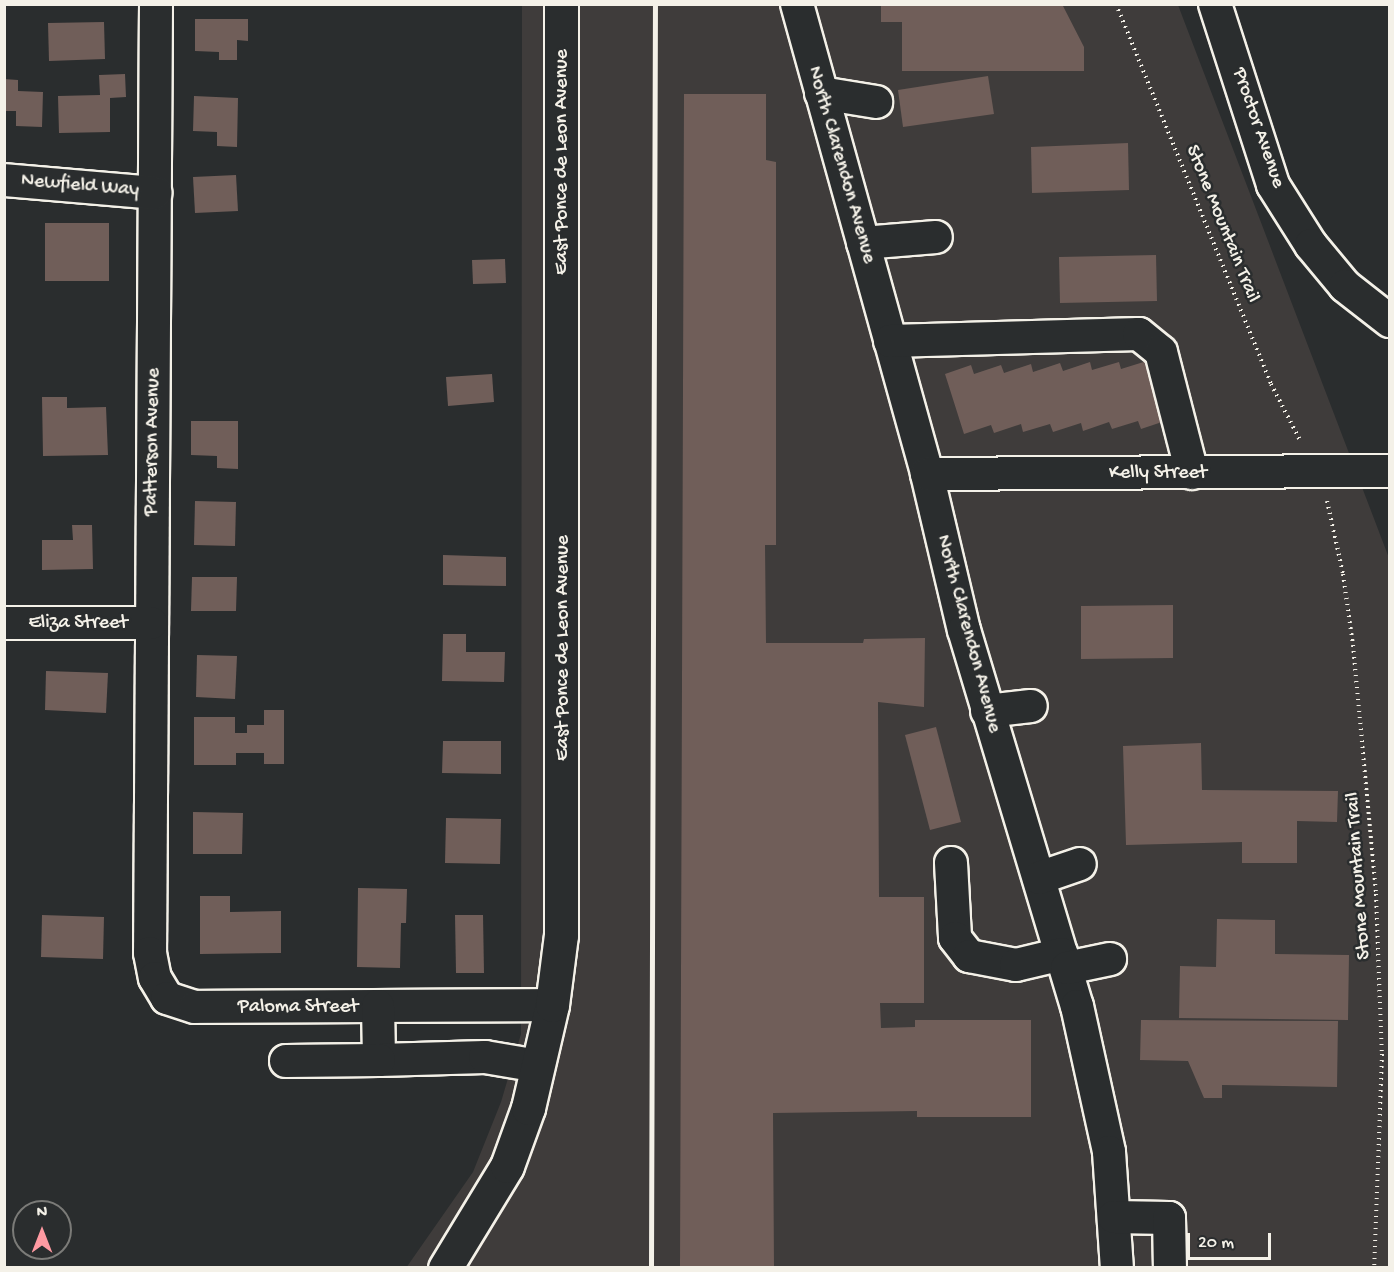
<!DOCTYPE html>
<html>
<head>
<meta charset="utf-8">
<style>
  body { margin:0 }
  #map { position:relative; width:1394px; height:1272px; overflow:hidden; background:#2a2d2e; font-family:"Gochi Hand",sans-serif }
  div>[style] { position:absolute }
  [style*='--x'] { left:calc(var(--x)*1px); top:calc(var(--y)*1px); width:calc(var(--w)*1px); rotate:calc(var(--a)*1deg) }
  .built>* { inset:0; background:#3f3c3b }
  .building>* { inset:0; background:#705e59 }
  .path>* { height:4px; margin-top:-2px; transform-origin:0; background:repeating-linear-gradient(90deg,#f4f1e8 0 1.5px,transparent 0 6px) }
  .roads { filter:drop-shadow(2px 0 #f4f1e8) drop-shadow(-2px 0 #f4f1e8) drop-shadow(0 2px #f4f1e8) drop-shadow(0 -2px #f4f1e8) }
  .minor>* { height:32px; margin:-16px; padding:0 16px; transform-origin:16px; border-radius:16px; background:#2a2d2e }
  .major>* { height:33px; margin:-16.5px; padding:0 16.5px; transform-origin:16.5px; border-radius:16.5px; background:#2a2d2e }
  .rail>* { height:4.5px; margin:-2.25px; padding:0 2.25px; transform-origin:2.25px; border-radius:2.25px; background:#f4f1e8 }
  span { translate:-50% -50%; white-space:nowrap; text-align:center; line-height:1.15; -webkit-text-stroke:5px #2a2d2e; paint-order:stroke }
  .street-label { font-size:20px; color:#f4f1e8 }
  .frame { position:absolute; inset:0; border:6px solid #f4f1e8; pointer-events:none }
  .north { position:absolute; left:12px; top:1200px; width:60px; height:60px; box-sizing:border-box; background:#2a2d2e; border:2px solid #7b7b78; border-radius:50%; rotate:0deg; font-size:16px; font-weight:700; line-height:24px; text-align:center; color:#f4f1e8 }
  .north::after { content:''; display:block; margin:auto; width:21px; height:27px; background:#ff9aa2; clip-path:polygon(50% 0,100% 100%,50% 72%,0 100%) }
  .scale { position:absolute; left:1187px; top:1233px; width:84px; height:27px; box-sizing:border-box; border:3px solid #f4f1e8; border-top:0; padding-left:8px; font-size:18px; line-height:21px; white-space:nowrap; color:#f4f1e8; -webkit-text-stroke:4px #2a2d2e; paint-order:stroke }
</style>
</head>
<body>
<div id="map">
  <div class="built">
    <i style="clip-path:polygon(522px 5px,1178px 5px,1389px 558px,1389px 1267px,406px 1268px,473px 1172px,501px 1102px,521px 1034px)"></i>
  </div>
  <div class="building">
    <i style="clip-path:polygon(881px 4px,1063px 6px,1084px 47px,1084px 71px,902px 71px,902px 22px,881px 22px)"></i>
    <i style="clip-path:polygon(195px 19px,248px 19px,248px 41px,237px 40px,237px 60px,219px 60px,219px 52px,195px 51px)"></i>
    <i style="clip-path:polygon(104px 22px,105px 59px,49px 61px,48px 23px)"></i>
    <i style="clip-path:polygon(125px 74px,126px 97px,110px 98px,110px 132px,59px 133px,58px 96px,100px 95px,99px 75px)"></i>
    <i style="clip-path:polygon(988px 76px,994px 114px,903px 127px,898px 90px)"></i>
    <i style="clip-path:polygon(4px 79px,18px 80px,18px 91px,43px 92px,42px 127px,16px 126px,16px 111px,4px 111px)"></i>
    <i style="clip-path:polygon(684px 94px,766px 94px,766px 160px,776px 162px,776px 545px,765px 545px,766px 643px,863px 643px,864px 639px,925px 638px,924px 707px,878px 702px,879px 897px,924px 897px,924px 1003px,880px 1003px,881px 1028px,915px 1027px,915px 1020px,1031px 1020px,1031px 1117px,917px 1117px,917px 1111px,773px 1113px,774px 1268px,680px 1268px)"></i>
    <i style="clip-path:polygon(194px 96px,238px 98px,237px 147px,217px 146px,217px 132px,193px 131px)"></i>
    <i style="clip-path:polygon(1128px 143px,1129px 190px,1032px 193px,1031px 147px)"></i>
    <i style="clip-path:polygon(236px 175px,238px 211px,195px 213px,193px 177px)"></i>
    <i style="clip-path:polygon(45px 223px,109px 223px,109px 281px,45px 281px)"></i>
    <i style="clip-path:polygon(1156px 255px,1157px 301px,1060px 303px,1059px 257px)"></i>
    <i style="clip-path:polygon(505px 259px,506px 283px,473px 284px,472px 260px)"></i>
    <i style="clip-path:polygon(1150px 360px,1168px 420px,1141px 429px,1138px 421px,1112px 429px,1109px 422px,1083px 431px,1081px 423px,1053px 432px,1050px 424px,1023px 432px,1021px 424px,994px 433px,991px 425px,964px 434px,945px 374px,971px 365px,974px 374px,1001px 365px,1004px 373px,1031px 364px,1033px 372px,1060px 363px,1063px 371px,1090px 362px,1092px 370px,1119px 362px,1121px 369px)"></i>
    <i style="clip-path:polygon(492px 374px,494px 402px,448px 406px,446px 377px)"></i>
    <i style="clip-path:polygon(42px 397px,67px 397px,67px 408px,106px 407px,108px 455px,43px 456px)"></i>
    <i style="clip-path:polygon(191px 421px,238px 421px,238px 469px,217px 468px,217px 456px,191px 455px)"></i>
    <i style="clip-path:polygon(195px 501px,236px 502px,235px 546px,194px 545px)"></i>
    <i style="clip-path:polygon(72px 525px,92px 525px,93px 569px,42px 570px,42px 540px,73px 540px)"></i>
    <i style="clip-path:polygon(443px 555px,506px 557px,506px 586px,443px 585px)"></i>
    <i style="clip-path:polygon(192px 577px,237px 577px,236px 611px,191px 611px)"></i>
    <i style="clip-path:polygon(1173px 605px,1173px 658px,1081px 659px,1081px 606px)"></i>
    <i style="clip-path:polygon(443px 634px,466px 634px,466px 652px,505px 652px,504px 682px,442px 681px)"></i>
    <i style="clip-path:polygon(197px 655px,237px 656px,235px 699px,196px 697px)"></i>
    <i style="clip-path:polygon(46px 671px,108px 673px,106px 713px,45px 710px)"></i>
    <i style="clip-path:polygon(264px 710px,284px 710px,284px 764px,264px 764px,264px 753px,236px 753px,236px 765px,194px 765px,194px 717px,235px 717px,235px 733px,247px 733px,247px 725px,264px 725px)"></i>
    <i style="clip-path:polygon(936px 727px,961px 822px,930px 830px,905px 735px)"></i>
    <i style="clip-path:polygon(443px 741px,501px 741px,501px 774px,442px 773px)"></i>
    <i style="clip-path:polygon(1201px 743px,1202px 790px,1338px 791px,1337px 822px,1297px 821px,1297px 863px,1242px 863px,1242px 842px,1126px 845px,1123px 746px)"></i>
    <i style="clip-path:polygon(193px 812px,243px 813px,242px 854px,193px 854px)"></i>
    <i style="clip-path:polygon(446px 818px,501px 819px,500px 864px,445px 863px)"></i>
    <i style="clip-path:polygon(358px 888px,407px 889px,406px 923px,401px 923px,400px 968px,357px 967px)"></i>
    <i style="clip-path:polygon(200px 896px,230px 896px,230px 912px,281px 911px,281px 953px,200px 954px)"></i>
    <i style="clip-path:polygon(42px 915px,104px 917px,103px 959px,41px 957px)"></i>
    <i style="clip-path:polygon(455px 915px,483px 915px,484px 973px,456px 973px)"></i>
    <i style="clip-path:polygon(1217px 919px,1275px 920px,1275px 954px,1349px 955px,1348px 1020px,1179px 1018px,1180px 966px,1216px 967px)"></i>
    <i style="clip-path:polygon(1141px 1020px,1338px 1021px,1337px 1087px,1222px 1085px,1222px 1098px,1204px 1098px,1188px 1061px,1140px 1060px)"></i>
  </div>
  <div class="path">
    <i style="--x:1116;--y:4;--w:410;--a:67.8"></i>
    <i style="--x:1271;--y:384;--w:65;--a:62.7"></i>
    <i style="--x:1327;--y:501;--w:75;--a:77.6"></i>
    <i style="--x:1343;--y:574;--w:72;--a:82"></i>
    <i style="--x:1353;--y:645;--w:250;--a:84.7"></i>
    <i style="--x:1376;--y:894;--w:160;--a:87.9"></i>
    <i style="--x:1382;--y:1054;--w:214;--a:92.1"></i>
  </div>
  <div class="roads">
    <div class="minor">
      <i style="--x:156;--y:4;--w:949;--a:90.36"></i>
      <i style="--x:150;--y:953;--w:25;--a:79"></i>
      <i style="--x:155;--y:978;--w:23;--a:59"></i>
      <i style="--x:167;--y:998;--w:29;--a:18"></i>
      <i style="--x:195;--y:1007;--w:357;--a:-0.3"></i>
      <i style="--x:797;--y:4;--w:488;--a:74.5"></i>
      <i style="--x:927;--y:474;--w:160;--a:76.7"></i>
      <i style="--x:964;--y:630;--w:393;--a:73.3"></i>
      <i style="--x:1077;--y:1006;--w:149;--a:77.6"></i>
      <i style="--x:1109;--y:1152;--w:116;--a:86.1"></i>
      <i style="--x:1215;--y:4;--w:190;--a:72.2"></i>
      <i style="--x:1273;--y:185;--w:71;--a:57.7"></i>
      <i style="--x:1311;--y:245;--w:53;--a:50.3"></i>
      <i style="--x:1345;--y:286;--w:57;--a:37.9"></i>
      <i style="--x:821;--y:93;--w:56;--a:9.3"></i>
      <i style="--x:4;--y:180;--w:152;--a:4.9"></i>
      <i style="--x:863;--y:243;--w:73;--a:-4.7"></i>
      <i style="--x:890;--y:341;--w:249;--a:-1.6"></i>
      <i style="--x:1139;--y:334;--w:28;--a:39"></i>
      <i style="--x:1161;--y:352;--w:125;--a:75.6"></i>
      <i style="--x:927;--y:474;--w:463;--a:-0.4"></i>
      <i style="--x:4;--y:623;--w:147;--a:0"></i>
      <i style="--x:987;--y:711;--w:44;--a:-6.5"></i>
      <i style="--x:951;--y:863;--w:75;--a:86.9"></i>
      <i style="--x:955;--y:938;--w:23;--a:52"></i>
      <i style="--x:969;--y:956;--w:48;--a:10.8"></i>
      <i style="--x:1016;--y:965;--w:47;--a:-13.4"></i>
      <i style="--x:1039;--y:878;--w:43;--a:-18.9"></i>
      <i style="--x:1067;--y:968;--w:44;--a:-11.8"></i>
      <i style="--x:378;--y:1006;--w:54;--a:88.9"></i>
      <i style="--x:379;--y:1060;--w:106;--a:-1.6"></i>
      <i style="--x:485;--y:1057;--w:54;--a:9.6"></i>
      <i style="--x:286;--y:1061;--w:93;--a:-0.6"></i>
      <i style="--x:1114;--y:1217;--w:55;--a:1"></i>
      <i style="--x:1169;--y:1218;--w:50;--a:88.9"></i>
    </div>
    <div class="major">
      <i style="--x:445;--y:1268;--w:119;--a:-58.7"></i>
      <i style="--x:507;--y:1166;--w:62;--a:-70.1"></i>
      <i style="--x:528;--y:1108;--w:106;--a:-76.9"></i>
      <i style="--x:552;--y:1005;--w:71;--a:-82.7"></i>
      <i style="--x:561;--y:935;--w:931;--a:-90"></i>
    </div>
  </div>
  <div class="rail">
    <i style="--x:651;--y:1268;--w:1264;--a:-89.82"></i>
  </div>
  <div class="street-label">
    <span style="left:1258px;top:128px;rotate:71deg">Proctor Avenue</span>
    <span style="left:562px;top:162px;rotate:-90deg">East Ponce de Leon Avenue</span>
    <span style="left:841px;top:165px;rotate:74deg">North Clarendon Avenue</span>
    <span style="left:80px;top:186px;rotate:5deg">Newfield Way</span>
    <span style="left:1222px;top:224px;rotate:68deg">Stone Mountain Trail</span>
    <span style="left:153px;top:442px;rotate:-89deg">Patterson Avenue</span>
    <span style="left:1158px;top:473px">Kelly Street</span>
    <span style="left:78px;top:623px">Eliza Street</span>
    <span style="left:968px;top:634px;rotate:75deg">North Clarendon Avenue</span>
    <span style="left:563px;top:648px;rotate:-90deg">East Ponce de Leon Avenue</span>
    <span style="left:1359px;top:876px;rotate:-94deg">Stone Mountain Trail</span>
    <span style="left:298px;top:1007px">Paloma Street</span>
  </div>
  <div class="frame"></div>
  <div class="north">N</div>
  <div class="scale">20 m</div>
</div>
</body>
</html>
